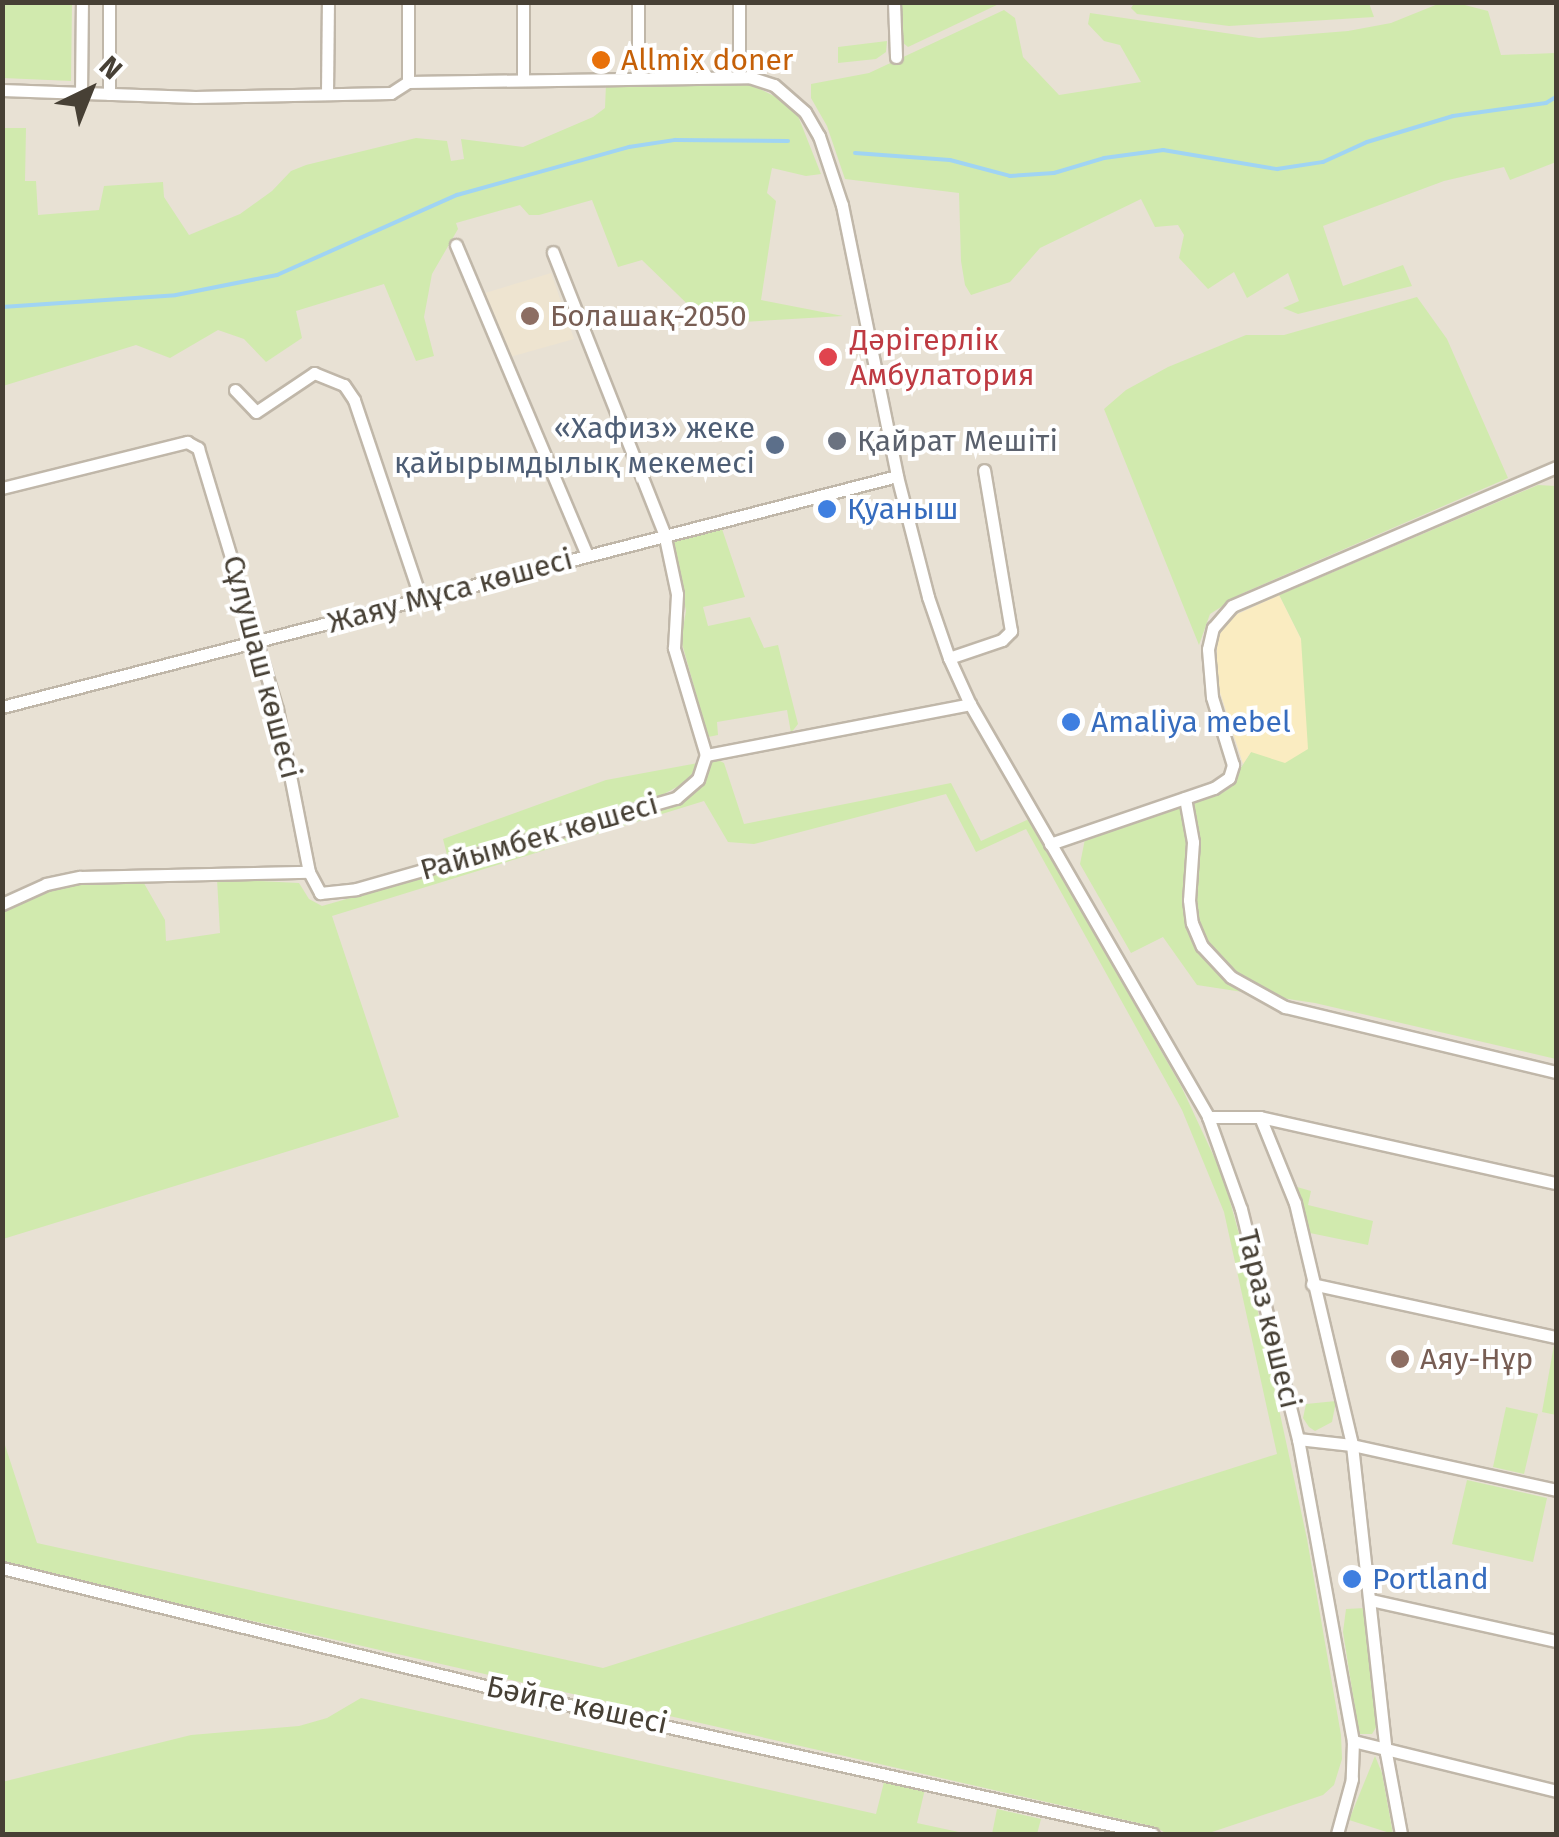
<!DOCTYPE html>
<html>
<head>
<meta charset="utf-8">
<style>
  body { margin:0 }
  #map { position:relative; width:1559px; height:1837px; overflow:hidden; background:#f4efe7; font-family:"Fira Sans",sans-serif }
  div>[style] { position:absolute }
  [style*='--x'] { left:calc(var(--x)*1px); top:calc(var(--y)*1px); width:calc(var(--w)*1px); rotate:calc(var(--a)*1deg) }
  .residential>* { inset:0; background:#e8e1d4 }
  .education>* { inset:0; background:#eee4d0 }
  .green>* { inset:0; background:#d1eaae }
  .sand>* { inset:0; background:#faecc1 }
  .stream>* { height:4px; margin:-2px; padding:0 2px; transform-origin:2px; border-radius:2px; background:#a0d4f3 }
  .roads { filter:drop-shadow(2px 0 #c0b7a9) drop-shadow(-2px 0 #c0b7a9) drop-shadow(0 2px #c0b7a9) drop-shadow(0 -2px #c0b7a9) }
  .minor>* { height:11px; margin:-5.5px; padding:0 5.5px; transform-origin:5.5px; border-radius:5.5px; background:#fff }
  .dots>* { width:28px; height:28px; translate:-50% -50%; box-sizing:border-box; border:5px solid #fff; border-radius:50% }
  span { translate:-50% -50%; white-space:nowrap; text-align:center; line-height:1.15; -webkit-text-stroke:8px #fff; paint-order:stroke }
  .food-label { font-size:30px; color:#c56008 }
  .left { translate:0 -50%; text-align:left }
  .education-label { font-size:30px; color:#785e54 }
  .health-label { font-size:30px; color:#be3a42 }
  .service-label { font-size:30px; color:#4e5e75 }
  .right { translate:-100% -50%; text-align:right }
  .worship-label { font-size:30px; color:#5b616d }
  .shop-label { font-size:30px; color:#366cbe }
  .street-label { font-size:30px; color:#474035 }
  .frame { position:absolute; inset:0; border:5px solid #474035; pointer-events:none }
  .north { position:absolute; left:40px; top:40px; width:100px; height:100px; -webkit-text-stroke:8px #fff; paint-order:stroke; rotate:43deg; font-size:28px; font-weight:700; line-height:40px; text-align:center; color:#474035 }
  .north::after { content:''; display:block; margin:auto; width:35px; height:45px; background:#474035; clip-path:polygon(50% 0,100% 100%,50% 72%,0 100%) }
</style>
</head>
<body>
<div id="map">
  <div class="residential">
    <i style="clip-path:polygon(3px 3px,1556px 3px,1556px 1834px,3px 1834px)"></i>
  </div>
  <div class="education">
    <i style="clip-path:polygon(551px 273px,574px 339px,510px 357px,485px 293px)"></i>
  </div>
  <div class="green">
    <i style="clip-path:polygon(3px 2px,72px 3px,71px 81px,3px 78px)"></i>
    <i style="clip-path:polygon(1135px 2px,1369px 3px,1374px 17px,1229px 26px,1137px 14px,1131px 8px)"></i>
    <i style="clip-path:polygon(902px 3px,902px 2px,1001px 3px,908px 47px,902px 42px)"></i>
    <i style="clip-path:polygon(1457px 3px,1488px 11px,1501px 55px,1556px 53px,1556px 162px,1510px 180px,1504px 167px,1444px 181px,1323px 226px,1343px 286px,1403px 265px,1412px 286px,1298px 314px,1283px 308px,1299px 301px,1288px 273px,1247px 298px,1234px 272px,1208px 289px,1179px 258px,1184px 235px,1178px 225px,1155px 227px,1141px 199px,1040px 248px,1010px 282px,971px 295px,965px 285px,961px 261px,959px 193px,845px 179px,827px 126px,811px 98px,811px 84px,869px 73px,1004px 10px,1015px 18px,1023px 57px,1059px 95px,1141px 82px,1120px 45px,1104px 41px,1088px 24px,1090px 13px,1259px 38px,1348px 31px,1391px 23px,1438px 4px)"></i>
    <i style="clip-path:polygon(887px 41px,886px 52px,876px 59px,838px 63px,838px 47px)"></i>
    <i style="clip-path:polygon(748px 83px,782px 100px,798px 116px,821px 174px,806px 176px,772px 168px,767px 193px,776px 201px,761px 300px,843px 316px,708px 324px,642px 260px,618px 267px,592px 200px,539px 215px,529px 215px,520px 205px,456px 223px,458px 229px,432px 274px,424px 317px,434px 356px,416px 361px,384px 284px,296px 311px,302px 338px,266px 362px,244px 339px,218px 330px,170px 358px,136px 345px,3px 386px,3px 128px,26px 128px,25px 181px,36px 181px,38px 215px,99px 210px,104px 186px,163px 182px,164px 197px,189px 235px,240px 214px,272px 191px,291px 171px,306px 165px,416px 138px,447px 141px,451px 161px,464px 159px,461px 139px,523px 147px,593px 117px,605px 108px,606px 84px)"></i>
    <i style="clip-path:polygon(1417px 297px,1447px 339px,1508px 478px,1243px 593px,1210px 614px,1199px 645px,1104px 409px,1126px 390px,1168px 367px,1246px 335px,1284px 335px)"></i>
    <i style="clip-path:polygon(1538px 485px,1556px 486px,1556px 1059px,1315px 1003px,1197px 985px,1163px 937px,1131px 953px,1080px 864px,1085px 839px,1226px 791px,1251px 752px,1301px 639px,1279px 595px)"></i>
    <i style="clip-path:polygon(721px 526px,745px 597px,703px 607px,708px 626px,750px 617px,764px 648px,778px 645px,798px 724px,791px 733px,787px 710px,717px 722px,718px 735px,708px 737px,681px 640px,686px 611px,672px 539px)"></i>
    <i style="clip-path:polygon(714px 758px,724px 763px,744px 824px,951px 783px,981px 841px,1029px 819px,1181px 1086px,1223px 1176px,1249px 1270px,1307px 1539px,1341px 1735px,1342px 1759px,1334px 1785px,1323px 1795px,1206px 1834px,1167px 1834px,1156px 1827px,3px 1564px,2px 1436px,37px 1543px,603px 1668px,1277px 1454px,1224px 1212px,1182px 1110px,1026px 829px,976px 852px,946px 794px,754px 844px,728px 842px,704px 801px,332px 916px,399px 1117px,3px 1239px,3px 913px,41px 891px,80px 880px,141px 878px,165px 920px,166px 941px,220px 933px,217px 879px,299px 883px,309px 899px,322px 906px,676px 805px,699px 788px)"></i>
    <i style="clip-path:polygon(698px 763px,688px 781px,662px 795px,447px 855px,443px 839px,606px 780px)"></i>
    <i style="clip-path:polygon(1297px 1187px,1311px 1191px,1308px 1205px,1373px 1221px,1368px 1245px,1310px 1233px)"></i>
    <i style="clip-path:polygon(1554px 1345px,1556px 1346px,1556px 1415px,1542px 1412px)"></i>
    <i style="clip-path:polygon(1336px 1401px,1332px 1422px,1315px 1431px,1309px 1427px,1303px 1418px,1306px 1404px)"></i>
    <i style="clip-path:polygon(1506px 1407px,1538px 1414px,1524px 1474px,1493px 1467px)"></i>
    <i style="clip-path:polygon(1467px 1480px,1547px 1498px,1533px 1562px,1452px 1544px)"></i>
    <i style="clip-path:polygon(1365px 1608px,1377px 1726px,1372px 1734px,1359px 1734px,1343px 1632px,1346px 1609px)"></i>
    <i style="clip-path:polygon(361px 1698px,876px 1814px,884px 1782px,925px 1789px,917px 1823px,968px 1834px,3px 1834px,2px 1782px,191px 1735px,299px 1726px,327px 1718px)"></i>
    <i style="clip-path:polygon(1375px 1756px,1382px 1773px,1393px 1834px,1349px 1820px)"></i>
    <i style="clip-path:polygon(997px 1809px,1041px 1819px,1037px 1834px,992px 1834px)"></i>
  </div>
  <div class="sand">
    <i style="clip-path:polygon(1279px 595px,1301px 639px,1308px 749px,1285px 763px,1251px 752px,1243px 764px,1217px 683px,1217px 636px,1229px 618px)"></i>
  </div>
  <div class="stream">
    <i style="--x:855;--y:153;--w:95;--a:4.2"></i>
    <i style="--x:950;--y:160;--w:62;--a:14.9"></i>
    <i style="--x:1010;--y:176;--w:44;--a:-3.9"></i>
    <i style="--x:1054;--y:173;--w:52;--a:-16.7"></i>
    <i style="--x:1104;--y:158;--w:60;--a:-7.7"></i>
    <i style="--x:1163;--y:150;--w:116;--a:9.5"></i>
    <i style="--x:1277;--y:169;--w:47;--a:-8.7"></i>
    <i style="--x:1323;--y:162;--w:48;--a:-24.4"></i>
    <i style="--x:1367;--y:142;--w:90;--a:-16.8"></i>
    <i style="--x:1453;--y:116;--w:94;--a:-8"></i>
    <i style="--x:1546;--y:103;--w:12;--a:-31"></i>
    <i style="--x:2;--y:307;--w:174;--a:-3.9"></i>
    <i style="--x:176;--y:295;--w:103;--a:-11.2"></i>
    <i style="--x:277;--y:275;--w:197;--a:-24"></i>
    <i style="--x:457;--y:195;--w:179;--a:-15.6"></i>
    <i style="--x:629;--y:147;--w:47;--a:-8.7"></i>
    <i style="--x:675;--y:140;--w:113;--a:0.5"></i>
  </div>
  <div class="roads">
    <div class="minor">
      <i style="--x:408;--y:2;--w:80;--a:90"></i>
      <i style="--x:638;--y:2;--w:74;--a:90"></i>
      <i style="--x:894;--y:2;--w:55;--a:87.9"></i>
      <i style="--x:739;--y:77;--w:75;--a:-90"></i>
      <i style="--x:523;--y:78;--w:76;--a:-90"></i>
      <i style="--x:2;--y:90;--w:193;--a:2.1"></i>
      <i style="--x:195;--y:97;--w:196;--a:-1.2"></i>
      <i style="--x:391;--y:93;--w:20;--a:-33"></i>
      <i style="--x:408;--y:82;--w:341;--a:-0.8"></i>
      <i style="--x:749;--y:77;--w:26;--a:18"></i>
      <i style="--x:774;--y:85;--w:41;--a:41.1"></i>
      <i style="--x:805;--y:112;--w:28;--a:60"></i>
      <i style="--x:819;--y:136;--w:73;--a:71.6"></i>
      <i style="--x:842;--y:205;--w:277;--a:78.5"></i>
      <i style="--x:897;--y:476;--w:125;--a:75.6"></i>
      <i style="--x:928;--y:597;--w:65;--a:71"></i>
      <i style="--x:949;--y:658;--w:51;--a:65.5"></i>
      <i style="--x:970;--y:704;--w:477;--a:60"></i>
      <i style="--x:1208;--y:1117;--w:98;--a:70.3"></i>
      <i style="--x:1241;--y:1209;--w:237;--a:76.1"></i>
      <i style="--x:1298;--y:1439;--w:307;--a:79.7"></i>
      <i style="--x:1353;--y:1741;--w:38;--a:92"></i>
      <i style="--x:1352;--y:1779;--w:57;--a:105.3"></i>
      <i style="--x:81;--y:93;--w:91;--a:-89.4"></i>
      <i style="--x:109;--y:94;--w:92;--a:-90"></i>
      <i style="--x:327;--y:94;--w:92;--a:-89.4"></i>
      <i style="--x:456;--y:245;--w:337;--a:67.1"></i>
      <i style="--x:235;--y:390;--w:30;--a:46"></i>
      <i style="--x:256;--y:412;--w:70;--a:-33.9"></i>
      <i style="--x:314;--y:373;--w:32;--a:22"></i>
      <i style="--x:344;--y:385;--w:18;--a:56"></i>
      <i style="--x:354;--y:400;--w:210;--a:71.4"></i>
      <i style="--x:2;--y:488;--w:191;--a:-14"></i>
      <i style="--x:187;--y:442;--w:13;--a:29"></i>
      <i style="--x:198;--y:448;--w:273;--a:73.2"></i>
      <i style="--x:277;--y:709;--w:166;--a:78.9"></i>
      <i style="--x:309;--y:872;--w:24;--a:62"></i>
      <i style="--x:320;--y:893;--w:36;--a:-6"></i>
      <i style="--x:356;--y:889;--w:333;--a:-15.9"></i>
      <i style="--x:676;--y:798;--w:29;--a:-41"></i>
      <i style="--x:698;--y:779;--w:25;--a:-72"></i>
      <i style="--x:706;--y:755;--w:112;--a:-106.7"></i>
      <i style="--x:674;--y:648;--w:54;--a:-86.8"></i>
      <i style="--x:677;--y:594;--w:62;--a:-102"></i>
      <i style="--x:664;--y:533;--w:302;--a:-111.6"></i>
      <i style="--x:949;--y:658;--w:56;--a:-18.8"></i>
      <i style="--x:1002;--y:640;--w:13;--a:-45"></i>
      <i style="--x:1011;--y:631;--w:163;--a:-99.5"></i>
      <i style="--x:2;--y:707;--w:924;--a:-14.47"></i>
      <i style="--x:706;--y:755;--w:269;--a:-10.9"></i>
      <i style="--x:1185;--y:798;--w:45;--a:79.7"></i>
      <i style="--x:1193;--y:842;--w:58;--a:93.9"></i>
      <i style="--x:1189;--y:900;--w:23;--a:83"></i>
      <i style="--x:1192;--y:923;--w:25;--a:67"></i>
      <i style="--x:1202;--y:946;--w:42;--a:46.9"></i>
      <i style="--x:1231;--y:977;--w:62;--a:29.1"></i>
      <i style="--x:1285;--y:1007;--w:279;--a:13.5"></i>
      <i style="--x:1050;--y:844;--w:173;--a:-18.9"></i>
      <i style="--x:1214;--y:788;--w:18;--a:-34"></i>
      <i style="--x:1229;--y:778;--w:14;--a:-73"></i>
      <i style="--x:1233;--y:765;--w:71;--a:-107.2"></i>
      <i style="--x:1212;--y:697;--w:48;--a:-94.8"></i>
      <i style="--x:1208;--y:649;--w:22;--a:-77"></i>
      <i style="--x:1213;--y:628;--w:29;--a:-49"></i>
      <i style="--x:1232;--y:606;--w:353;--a:-23.2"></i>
      <i style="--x:2;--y:904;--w:48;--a:-24.4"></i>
      <i style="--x:46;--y:884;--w:35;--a:-12"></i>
      <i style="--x:80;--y:877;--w:229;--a:-1.3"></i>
      <i style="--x:1208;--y:1117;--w:52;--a:0"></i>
      <i style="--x:1260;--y:1117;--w:303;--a:12.6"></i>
      <i style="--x:1260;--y:1117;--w:93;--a:67.9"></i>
      <i style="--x:1295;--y:1203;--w:249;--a:76.7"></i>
      <i style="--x:1352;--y:1445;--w:310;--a:83.7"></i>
      <i style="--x:1386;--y:1753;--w:82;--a:79.5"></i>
      <i style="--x:1312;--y:1284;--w:250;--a:12.3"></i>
      <i style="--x:1298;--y:1439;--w:54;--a:6.3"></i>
      <i style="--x:1352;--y:1445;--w:209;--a:12.4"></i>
      <i style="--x:2;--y:1568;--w:523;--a:13.72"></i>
      <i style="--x:510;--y:1692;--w:658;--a:12.45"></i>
      <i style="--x:1371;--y:1600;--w:189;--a:12.5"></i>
      <i style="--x:1353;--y:1741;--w:209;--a:13.8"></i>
    </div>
  </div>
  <div class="dots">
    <i style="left:601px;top:60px;background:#e8710a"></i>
    <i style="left:530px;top:316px;background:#8d6e63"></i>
    <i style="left:828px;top:357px;background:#e0444e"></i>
    <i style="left:837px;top:441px;background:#6b7280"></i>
    <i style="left:775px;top:445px;background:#5c6f8a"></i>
    <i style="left:827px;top:509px;background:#3f7fe0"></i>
    <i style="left:1071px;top:722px;background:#3f7fe0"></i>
    <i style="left:1400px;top:1359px;background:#8d6e63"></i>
    <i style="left:1352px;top:1579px;background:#3f7fe0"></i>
  </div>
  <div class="food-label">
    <span class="left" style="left:621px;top:60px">Allmix doner</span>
  </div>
  <div class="education-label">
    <span class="left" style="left:550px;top:316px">Болашақ-2050</span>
    <span class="left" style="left:1420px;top:1359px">Аяу-Нұр</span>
  </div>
  <div class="health-label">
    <span class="left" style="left:850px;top:357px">Дәрігерлік<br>Амбулатория</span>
  </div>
  <div class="service-label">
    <span class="right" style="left:755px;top:445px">«Хафиз» жеке<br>қайырымдылық мекемесі</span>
  </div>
  <div class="worship-label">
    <span class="left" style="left:857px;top:441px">Қайрат Мешіті</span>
  </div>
  <div class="shop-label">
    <span class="left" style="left:847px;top:509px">Қуаныш</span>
    <span class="left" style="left:1091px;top:722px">Amaliya mebel</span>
    <span class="left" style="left:1372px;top:1579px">Portland</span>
  </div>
  <div class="street-label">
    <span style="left:450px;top:591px;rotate:-15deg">Жаяу Мұса көшесі</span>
    <span style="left:262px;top:667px;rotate:75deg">Сұлушаш көшесі</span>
    <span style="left:539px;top:837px;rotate:-16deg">Райымбек көшесі</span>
    <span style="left:1269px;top:1319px;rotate:76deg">Тараз көшесі</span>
    <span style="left:577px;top:1705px;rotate:12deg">Бәйге көшесі</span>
  </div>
  <div class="frame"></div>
  <div class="north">N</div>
</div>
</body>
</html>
